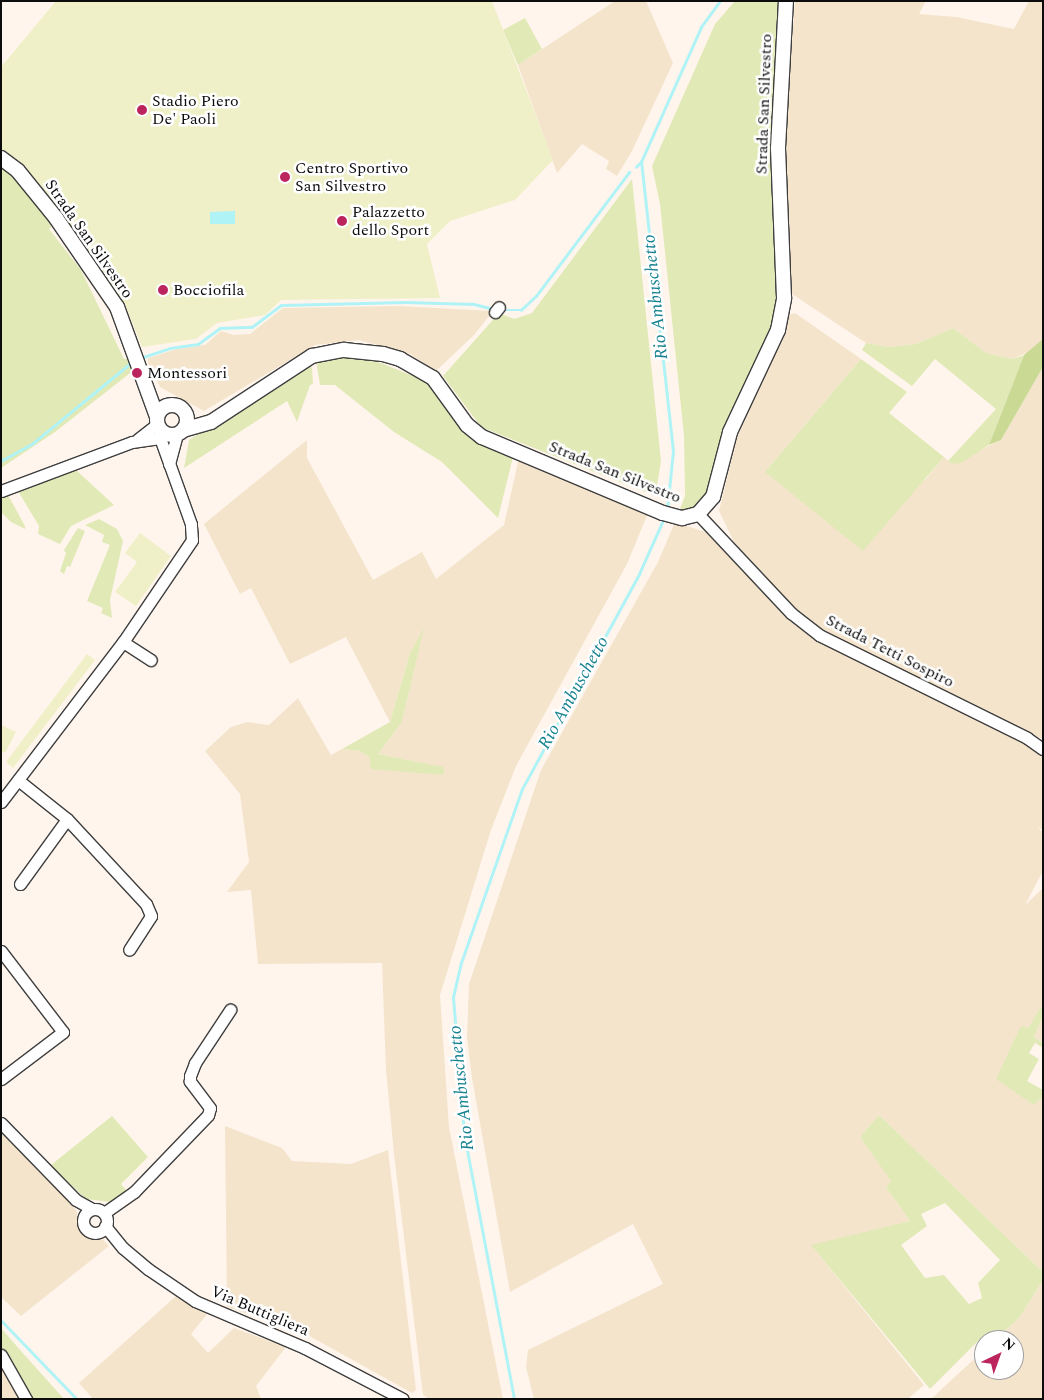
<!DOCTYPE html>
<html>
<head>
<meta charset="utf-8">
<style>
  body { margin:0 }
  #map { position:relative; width:1044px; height:1400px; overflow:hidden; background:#fff5ec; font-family:Spectral,serif }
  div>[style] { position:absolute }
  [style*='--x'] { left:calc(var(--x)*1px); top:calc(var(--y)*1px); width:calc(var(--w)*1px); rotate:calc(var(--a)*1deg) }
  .farmland>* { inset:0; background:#f4e4cc }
  .green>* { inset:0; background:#e1e9b6 }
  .forest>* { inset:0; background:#cada95 }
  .pitch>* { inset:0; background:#eff0c8 }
  .water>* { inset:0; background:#b0f3f6 }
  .stream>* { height:2.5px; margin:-1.25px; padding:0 1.25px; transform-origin:1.25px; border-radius:1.25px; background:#b0f3f6 }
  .roads { filter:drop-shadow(1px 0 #3f3f3f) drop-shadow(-1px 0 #3f3f3f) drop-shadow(0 1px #3f3f3f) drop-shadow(0 -1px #3f3f3f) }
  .minor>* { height:11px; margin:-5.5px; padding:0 5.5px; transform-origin:5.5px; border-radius:5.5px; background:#fff }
  .minor>.ring { margin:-5.5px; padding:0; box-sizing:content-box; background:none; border:11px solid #fff; border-radius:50% }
  .tertiary>* { height:14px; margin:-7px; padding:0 7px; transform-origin:7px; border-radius:7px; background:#fff }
  .tertiary>.ring { margin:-7px; padding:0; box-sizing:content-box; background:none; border:14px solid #fff; border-radius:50% }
  .dots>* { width:14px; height:14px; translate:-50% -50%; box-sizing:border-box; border:2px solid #fff; border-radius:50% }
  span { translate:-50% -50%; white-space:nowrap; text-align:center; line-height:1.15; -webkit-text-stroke:5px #fff; paint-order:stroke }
  .poi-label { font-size:16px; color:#0c0c0c }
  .left { translate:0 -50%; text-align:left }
  .street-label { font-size:16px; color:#0c0c0c }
  .water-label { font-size:18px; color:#168290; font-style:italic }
  .frame { position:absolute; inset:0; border:2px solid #0c0c0c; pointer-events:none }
  .north { position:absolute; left:974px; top:1330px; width:50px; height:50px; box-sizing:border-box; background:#fff; border:1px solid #9e9e9e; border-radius:50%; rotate:42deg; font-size:14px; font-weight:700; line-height:20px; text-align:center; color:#0c0c0c }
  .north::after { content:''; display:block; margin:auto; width:18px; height:22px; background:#bc245e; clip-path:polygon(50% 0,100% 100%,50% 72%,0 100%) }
</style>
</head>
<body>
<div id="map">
  <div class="farmland">
    <i style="clip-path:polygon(615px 1px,646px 1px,673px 63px,632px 151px,617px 176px,606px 169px,609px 161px,582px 144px,557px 173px,518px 65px)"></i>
    <i style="clip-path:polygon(795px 1px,926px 1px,919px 14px,956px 17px,1014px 29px,1029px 1px,1043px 1px,1043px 339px,1035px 349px,1012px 359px,986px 353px,953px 328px,916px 344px,888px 347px,866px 343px,792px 294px,785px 143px)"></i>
    <i style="clip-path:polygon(398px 306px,493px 311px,474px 335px,436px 371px,410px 354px,359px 340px,315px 345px,204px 411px,160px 387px,148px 363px,148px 358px,177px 349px,205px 345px,221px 331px,234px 335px,250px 334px,283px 308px)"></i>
    <i style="clip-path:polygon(795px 313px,861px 359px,765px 472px,925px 480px,944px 457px,952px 464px,1001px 440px,1043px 367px,1043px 739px,1011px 726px,809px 624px,734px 542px,719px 511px,737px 438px,789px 315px)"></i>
    <i style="clip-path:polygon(307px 440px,307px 458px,373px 580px,422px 552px,436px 579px,504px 525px,520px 453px,648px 513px,627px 564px,516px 766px,491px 830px,440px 995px,449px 1127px,503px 1399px,429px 1399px,423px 1395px,394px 1154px,386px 1070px,382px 963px,258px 964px,251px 890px,227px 892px,249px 862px,240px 794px,205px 751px,231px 727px,247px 722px,269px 725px,298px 698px,331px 755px,342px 749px,360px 751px,369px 757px,442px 767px,378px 754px,402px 722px,423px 631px,410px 653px,390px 722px,346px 637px,290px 664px,251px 588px,240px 594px,204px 524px)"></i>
    <i style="clip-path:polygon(675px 522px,714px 535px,790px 616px,1043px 754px,1043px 830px,1037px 826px,1043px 833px,1043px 871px,1025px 905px,1043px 888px,1043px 1008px,1028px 1028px,1021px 1027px,1014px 1048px,1003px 1064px,1033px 1105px,1043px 1096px,1043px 1272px,879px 1115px,860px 1137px,892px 1181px,886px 1187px,910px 1221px,812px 1246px,924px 1385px,908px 1399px,534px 1399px,526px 1367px,528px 1350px,663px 1284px,633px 1224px,510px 1292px,472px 1078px,467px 1038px,469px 984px,541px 770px,658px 562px)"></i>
    <i style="clip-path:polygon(1043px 1016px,1043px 1043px,1034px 1037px)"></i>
    <i style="clip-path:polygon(225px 1126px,282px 1148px,292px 1161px,351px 1164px,388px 1150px,416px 1390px,412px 1393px,304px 1333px,227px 1307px)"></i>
    <i style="clip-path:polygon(1px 1130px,76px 1210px,82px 1231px,102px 1239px,109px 1246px,21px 1316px,1px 1297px)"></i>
    <i style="clip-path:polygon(1043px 1280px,1043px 1399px,931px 1399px,984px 1350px,984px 1370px,1014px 1370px,1014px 1340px,995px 1340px,1019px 1318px)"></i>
    <i style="clip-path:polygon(176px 1296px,208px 1313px,191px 1334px,208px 1353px,234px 1328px,286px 1347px,256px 1386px,261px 1399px,93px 1399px,79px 1383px)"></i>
    <i style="clip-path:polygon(1px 1360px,21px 1399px,1px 1399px)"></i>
  </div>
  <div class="green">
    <i style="clip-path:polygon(735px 1px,782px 1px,780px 289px,775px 322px,709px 494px,697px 508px,679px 512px,685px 496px,684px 436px,660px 204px,652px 166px,715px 24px)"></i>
    <i style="clip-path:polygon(525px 18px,542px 49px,518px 65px,503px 30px)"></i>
    <i style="clip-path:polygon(1px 163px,13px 171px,55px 223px,49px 229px,81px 270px,124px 359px,129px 359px,134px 370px,55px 432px,1px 468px)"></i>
    <i style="clip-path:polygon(632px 179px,661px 461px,657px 486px,645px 492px,481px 427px,443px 376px,499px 313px,514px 319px,532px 313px)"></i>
    <i style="clip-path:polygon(953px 328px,986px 353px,1012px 359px,1024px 355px,989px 445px,961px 463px,952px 464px,948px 461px,996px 409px,935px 359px,912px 386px,862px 350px,866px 343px,888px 347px,916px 344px)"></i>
    <i style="clip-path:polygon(345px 356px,381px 363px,430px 383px,461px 428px,474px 440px,513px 457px,498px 518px,442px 462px,394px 432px,335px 385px,320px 385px,316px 361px)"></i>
    <i style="clip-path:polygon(861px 359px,907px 392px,889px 413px,944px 457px,863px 551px,765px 472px)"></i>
    <i style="clip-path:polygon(308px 364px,312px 368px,313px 384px,310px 385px,297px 422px,287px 401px,184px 468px,189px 440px)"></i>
    <i style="clip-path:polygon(76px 470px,114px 505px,71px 526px,60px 544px,38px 534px,39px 526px,18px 491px)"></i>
    <i style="clip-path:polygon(8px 495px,25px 526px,25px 529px,11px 522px,1px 512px,1px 498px)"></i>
    <i style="clip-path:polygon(99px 519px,117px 529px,123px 541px,110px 600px,112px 618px,101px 613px,103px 608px,87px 601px,110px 545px,102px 542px,104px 535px,85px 525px)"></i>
    <i style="clip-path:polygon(78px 528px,85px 531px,70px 567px,67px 566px,64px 574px,60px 571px,66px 553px,64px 550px)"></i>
    <i style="clip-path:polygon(424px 628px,402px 722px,378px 754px,443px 767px,444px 775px,371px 769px,369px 757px,360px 751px,342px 749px,390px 722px,410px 653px)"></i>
    <i style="clip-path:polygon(1041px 1007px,1043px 1016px,1034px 1037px,1043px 1043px,1043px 1048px,1035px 1043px,1029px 1053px,1039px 1059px,1027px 1081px,1043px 1090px,1043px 1096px,1034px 1105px,996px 1079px,1021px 1026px,1028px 1028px)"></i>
    <i style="clip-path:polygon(evenodd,879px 1115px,1043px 1272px,1043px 1280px,1019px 1318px,995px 1340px,986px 1333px,930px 1389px,811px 1245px,910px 1221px,886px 1187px,891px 1181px,860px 1137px,879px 1115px,945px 1203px,1000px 1260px,978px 1283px,982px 1298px,969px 1304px,944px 1275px,925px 1278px,901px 1245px,927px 1226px,921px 1214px,945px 1203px)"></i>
    <i style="clip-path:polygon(112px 1116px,148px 1157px,121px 1184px,126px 1190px,118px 1198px,111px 1202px,86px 1199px,51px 1165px)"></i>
    <i style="clip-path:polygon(1px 1328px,21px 1351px,64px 1399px,28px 1399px,1px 1350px)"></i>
  </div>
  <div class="forest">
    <i style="clip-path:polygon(1043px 339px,1043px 367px,1001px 440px,989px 445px,1024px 355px)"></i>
  </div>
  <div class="pitch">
    <i style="clip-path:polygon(56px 1px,492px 1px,553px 160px,515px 200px,450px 221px,427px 244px,440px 298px,281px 300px,265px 315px,217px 323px,196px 339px,142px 347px,126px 307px,90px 252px,21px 162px,1px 149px,1px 67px)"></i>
    <i style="clip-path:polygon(140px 533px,171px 556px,136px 606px,115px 592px,137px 562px,125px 553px)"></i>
    <i style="clip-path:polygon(87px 654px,95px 660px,13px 768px,6px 762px)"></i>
    <i style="clip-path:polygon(1px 725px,16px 732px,5px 753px,1px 751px)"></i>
  </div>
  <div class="water">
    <i style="clip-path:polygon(235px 211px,235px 224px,210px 224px,210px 212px)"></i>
  </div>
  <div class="stream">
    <i style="--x:636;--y:167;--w:7;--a:-45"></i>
    <i style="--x:502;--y:310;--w:19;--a:0"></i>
    <i style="--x:521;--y:310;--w:21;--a:-43"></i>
    <i style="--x:536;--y:296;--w:155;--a:-53.1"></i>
    <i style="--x:140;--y:358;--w:32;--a:-18"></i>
    <i style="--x:170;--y:348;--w:28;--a:-8"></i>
    <i style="--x:198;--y:344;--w:27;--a:-36"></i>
    <i style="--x:220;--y:328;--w:32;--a:-2"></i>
    <i style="--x:252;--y:327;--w:36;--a:-37"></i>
    <i style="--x:281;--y:305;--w:124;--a:-1.4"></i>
    <i style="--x:405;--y:302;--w:69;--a:1.7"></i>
    <i style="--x:474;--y:304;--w:21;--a:14"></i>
    <i style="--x:1;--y:461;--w:35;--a:-29"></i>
    <i style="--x:32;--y:444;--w:131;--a:-39.4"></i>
    <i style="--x:667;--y:510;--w:59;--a:-84.2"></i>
    <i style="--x:673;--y:451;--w:291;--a:-96.3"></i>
    <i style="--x:641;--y:162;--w:148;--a:-66"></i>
    <i style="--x:701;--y:27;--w:32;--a:-54"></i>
    <i style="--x:1;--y:1320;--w:110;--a:46.1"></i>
    <i style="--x:514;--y:1399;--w:270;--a:-100.7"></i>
    <i style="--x:464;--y:1134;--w:137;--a:-94.6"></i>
    <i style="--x:453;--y:997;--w:35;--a:-77"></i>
    <i style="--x:461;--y:963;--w:184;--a:-70.7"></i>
    <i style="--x:522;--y:789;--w:245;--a:-61.4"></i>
    <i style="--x:639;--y:574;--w:61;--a:-65.9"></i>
  </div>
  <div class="roads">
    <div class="minor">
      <i style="--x:495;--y:312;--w:6;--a:-51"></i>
      <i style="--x:138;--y:439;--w:24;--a:-38"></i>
      <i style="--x:169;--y:464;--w:31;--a:-75"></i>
      <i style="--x:1;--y:491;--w:140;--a:-20.5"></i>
      <i style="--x:132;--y:442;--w:28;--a:-8"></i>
      <i style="--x:160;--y:438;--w:6;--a:-51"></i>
      <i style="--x:698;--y:514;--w:136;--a:46.8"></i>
      <i style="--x:791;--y:613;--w:36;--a:38"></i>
      <i style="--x:819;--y:635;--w:232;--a:26.3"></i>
      <i style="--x:1027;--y:738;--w:19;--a:35"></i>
      <i style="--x:123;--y:642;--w:33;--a:33"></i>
      <i style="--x:18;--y:780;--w:63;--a:38.5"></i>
      <i style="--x:67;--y:819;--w:116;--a:47.1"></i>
      <i style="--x:146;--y:904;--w:13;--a:67"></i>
      <i style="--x:151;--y:916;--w:40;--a:122.9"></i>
      <i style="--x:1;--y:802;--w:201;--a:-52.7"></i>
      <i style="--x:123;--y:642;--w:123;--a:-55.9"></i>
      <i style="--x:192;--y:540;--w:16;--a:-94"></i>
      <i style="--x:191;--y:524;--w:91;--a:-109.8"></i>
      <i style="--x:20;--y:884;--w:80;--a:-54.1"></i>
      <i style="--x:1;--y:951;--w:102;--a:52.6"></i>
      <i style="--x:63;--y:1032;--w:78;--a:142.8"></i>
      <i style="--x:1;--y:1123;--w:107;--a:45.8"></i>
      <i style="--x:76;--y:1200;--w:18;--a:29"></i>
      <i class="ring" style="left:83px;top:1209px;width:13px;height:13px"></i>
      <i style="--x:104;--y:1213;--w:37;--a:-35"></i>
      <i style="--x:134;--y:1192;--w:107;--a:-46.1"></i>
      <i style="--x:208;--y:1115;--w:7;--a:-74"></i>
      <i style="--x:210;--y:1108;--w:34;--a:-127"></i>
      <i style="--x:190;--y:1081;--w:5;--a:-90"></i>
      <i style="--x:190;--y:1076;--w:14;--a:-69"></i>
      <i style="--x:195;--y:1063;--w:64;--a:-56.6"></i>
      <i style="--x:105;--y:1226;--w:28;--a:51"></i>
      <i style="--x:123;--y:1248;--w:33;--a:40"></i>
      <i style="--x:148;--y:1269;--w:57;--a:34.2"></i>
      <i style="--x:195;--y:1301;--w:120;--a:23.1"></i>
      <i style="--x:305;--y:1348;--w:110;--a:27.5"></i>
      <i style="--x:1;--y:1355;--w:51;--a:60.4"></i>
    </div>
    <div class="tertiary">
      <i style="--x:1;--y:158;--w:21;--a:37"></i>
      <i style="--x:18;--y:171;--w:60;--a:51"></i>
      <i style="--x:56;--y:218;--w:108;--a:55.6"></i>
      <i style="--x:117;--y:307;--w:117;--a:70"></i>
      <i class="ring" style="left:157px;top:405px;width:16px;height:16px"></i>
      <i style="--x:183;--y:430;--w:29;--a:-16"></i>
      <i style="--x:211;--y:422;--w:121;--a:-33.2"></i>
      <i style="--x:312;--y:356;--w:33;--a:-11"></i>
      <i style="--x:344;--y:350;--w:39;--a:6"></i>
      <i style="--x:383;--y:354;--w:18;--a:16"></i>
      <i style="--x:400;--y:359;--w:38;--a:30"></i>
      <i style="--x:433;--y:378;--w:58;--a:54.1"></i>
      <i style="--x:467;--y:425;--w:19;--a:39"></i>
      <i style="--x:482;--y:437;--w:196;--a:22.8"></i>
      <i style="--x:663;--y:513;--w:20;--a:15"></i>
      <i style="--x:682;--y:518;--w:16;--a:-14"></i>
      <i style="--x:698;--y:514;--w:23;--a:-49"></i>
      <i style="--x:713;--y:497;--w:67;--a:-75.3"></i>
      <i style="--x:730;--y:432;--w:113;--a:-64.8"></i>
      <i style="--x:778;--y:330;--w:33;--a:-79"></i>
      <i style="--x:784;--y:298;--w:150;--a:-92.3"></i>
      <i style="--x:778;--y:148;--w:147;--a:-86.9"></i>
    </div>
  </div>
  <div class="dots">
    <i style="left:142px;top:110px;background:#bc245e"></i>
    <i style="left:285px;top:177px;background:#bc245e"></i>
    <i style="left:342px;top:221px;background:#bc245e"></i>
    <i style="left:163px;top:290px;background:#bc245e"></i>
    <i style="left:137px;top:373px;background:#bc245e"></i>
  </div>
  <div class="poi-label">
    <span class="left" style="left:152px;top:110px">Stadio Piero<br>De' Paoli</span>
    <span class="left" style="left:295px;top:177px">Centro Sportivo<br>San Silvestro</span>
    <span class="left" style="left:352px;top:221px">Palazzetto<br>dello Sport</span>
    <span class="left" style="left:173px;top:290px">Bocciofila</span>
    <span class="left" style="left:147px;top:373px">Montessori</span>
  </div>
  <div class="street-label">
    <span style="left:764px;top:104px;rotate:-88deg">Strada San Silvestro</span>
    <span style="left:89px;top:239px;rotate:55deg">Strada San Silvestro</span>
    <span style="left:615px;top:472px;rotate:22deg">Strada San Silvestro</span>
    <span style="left:890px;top:651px;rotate:27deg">Strada Tetti Sospiro</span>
    <span style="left:260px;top:1311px;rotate:23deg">Via Buttigliera</span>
  </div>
  <div class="water-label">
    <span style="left:656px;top:297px;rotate:-96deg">Rio Ambuschetto</span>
    <span style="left:574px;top:693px;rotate:-61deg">Rio Ambuschetto</span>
    <span style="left:462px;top:1088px;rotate:-96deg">Rio Ambuschetto</span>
  </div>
  <div class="frame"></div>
  <div class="north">N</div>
</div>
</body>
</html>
